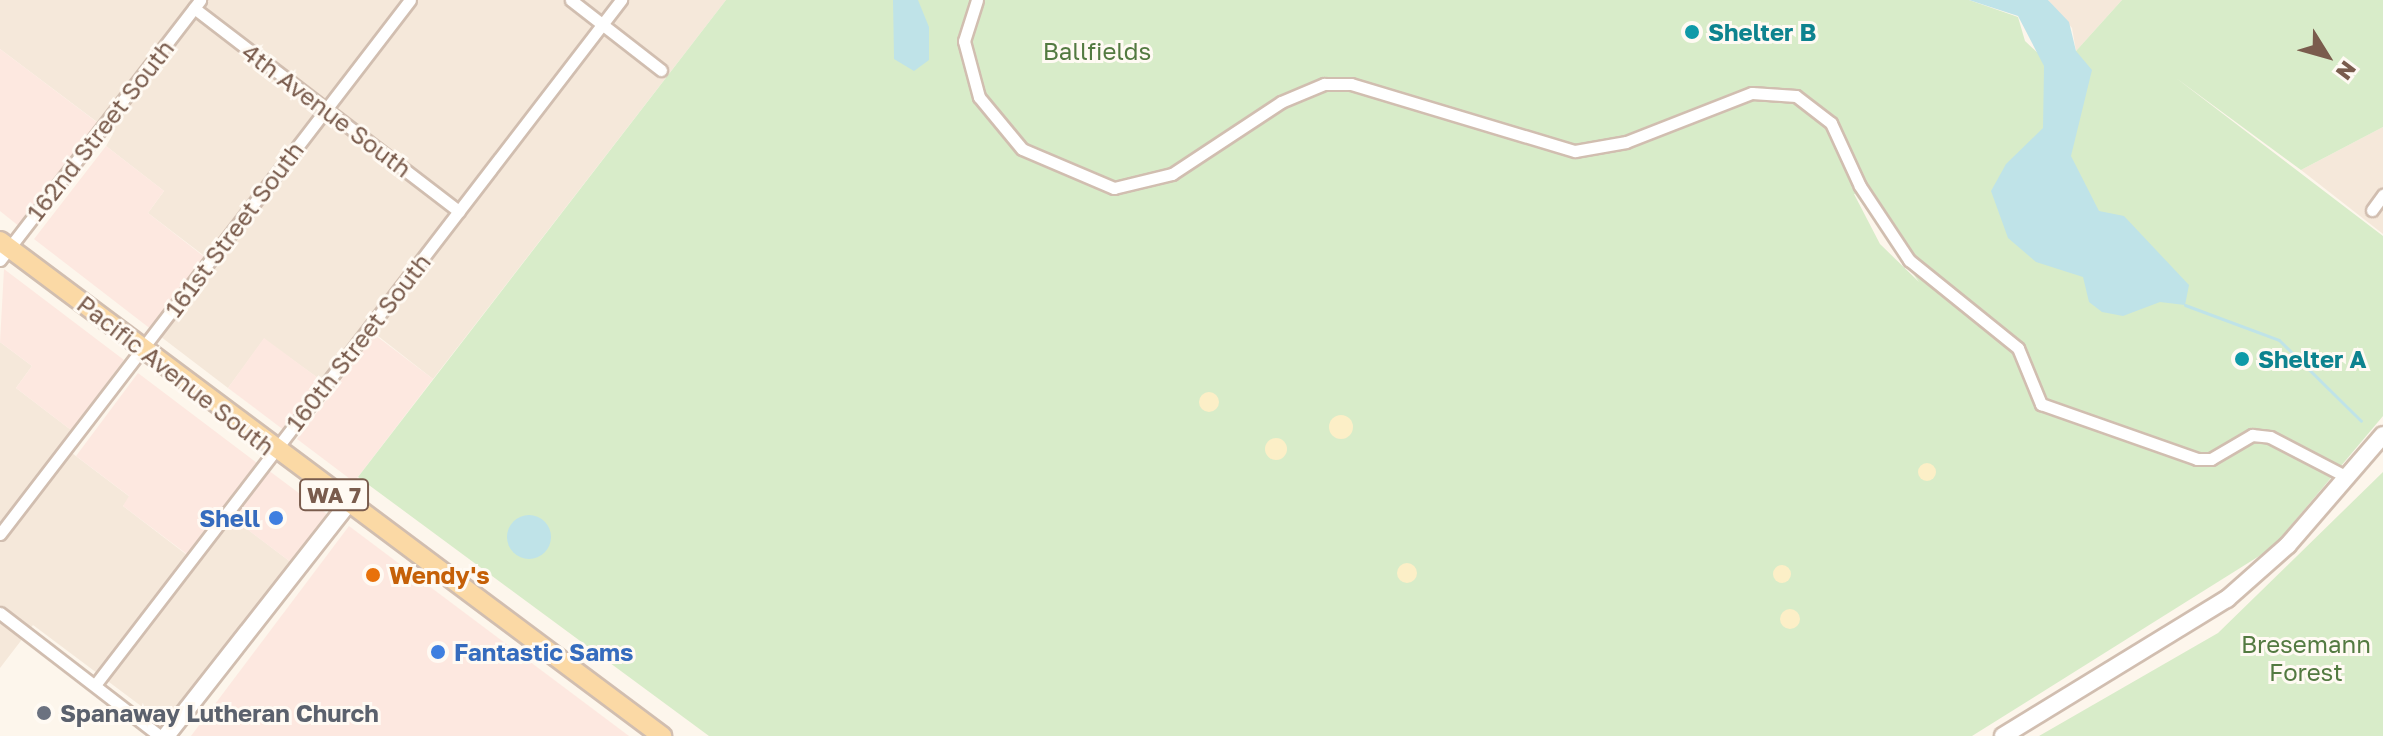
<!DOCTYPE html>
<html>
<head>
<meta charset="utf-8">
<style>
  body { margin:0 }
  #map { position:relative; width:2383px; height:736px; overflow:hidden; background:#fdf6ec; font-family:"Golos Text",sans-serif }
  div>[style] { position:absolute }
  [style*='--x'] { left:calc(var(--x)*1px); top:calc(var(--y)*1px); width:calc(var(--w)*1px); rotate:calc(var(--a)*1deg) }
  .residential>* { inset:0; background:#f5e8da }
  .commercial>* { inset:0; background:#fde8e0 }
  .green>* { inset:0; background:#d8ecc9 }
  .sand>* { inset:0; background:#fcefc7 }
  .round { border-radius:50% }
  .water>* { inset:0; background:#bfe3e8 }
  .stream>* { height:3px; margin:-1.5px; padding:0 1.5px; transform-origin:1.5px; border-radius:1.5px; background:#bfe3e8 }
  .roads { filter:drop-shadow(2px 0 #d1beb0) drop-shadow(-2px 0 #d1beb0) drop-shadow(0 2px #d1beb0) drop-shadow(0 -2px #d1beb0) }
  .street>* { height:11px; margin:-5.5px; padding:0 5.5px; transform-origin:5.5px; border-radius:5.5px; background:#fff }
  .secondary>* { height:16px; margin:-8px; padding:0 8px; transform-origin:8px; border-radius:8px; background:#fff }
  .primary>* { height:18px; margin:-9px; padding:0 9px; transform-origin:9px; border-radius:9px; background:#fbd9a5 }
  .dots>* { width:22px; height:22px; translate:-50% -50%; box-sizing:border-box; border:4px solid #fffaf3; border-radius:50% }
  span { translate:-50% -50%; white-space:nowrap; text-align:center; line-height:1.15; -webkit-text-stroke:6px #fffaf3; paint-order:stroke }
  .shield-label span { padding:2px 6px; background:#fffaf3; border:2px solid; border-radius:6px; -webkit-text-stroke-width:0 }
  .shield-label { font-size:22px; color:#7a5c4d; font-weight:700 }
  .culture-label { font-size:24px; color:#0d838f; font-weight:700 }
  .left { translate:0 -50%; text-align:left }
  .park-label { font-size:24px; color:#537a41 }
  .street-label { font-size:24px; color:#7a5c4d }
  .shop-label { font-size:24px; color:#366cbe; font-weight:700 }
  .right { translate:-100% -50%; text-align:right }
  .food-label { font-size:24px; color:#c56008; font-weight:700 }
  .worship-label { font-size:24px; color:#5b616d; font-weight:700 }
  .north { position:absolute; left:2287px; top:16px; width:80px; height:80px; -webkit-text-stroke:6px #fffaf3; paint-order:stroke; rotate:127deg; font-size:22px; font-weight:700; line-height:32px; text-align:center; color:#7a5c4d }
  .north::after { content:''; display:block; margin:auto; width:28px; height:36px; background:#7a5c4d; clip-path:polygon(50% 0,100% 100%,50% 72%,0 100%) }
</style>
</head>
<body>
<div id="map">
  <div class="residential">
    <i style="clip-path:polygon(0 0,726px 0,433px 379px,364px 325px,322px 381px,264px 339px,228px 388px,152px 330px,207px 258px,148px 213px,164px 191px,106px 146px,113px 134px,0 49px)"></i>
    <i style="clip-path:polygon(2048px 0,2122px 0,2076px 51px,2072px 28px)"></i>
    <i style="clip-path:polygon(2383px 127px,2383px 234px,2301px 170px)"></i>
    <i style="clip-path:polygon(0 342px,32px 366px,16px 388px,71px 430px,60px 444px,130px 497px,123px 506px,187px 555px,222px 510px,292px 563px,165px 724px,33px 625px,0 668px)"></i>
  </div>
  <div class="commercial">
    <i style="clip-path:polygon(0 49px,98px 123px,20px 227px,0 211px)"></i>
    <i style="clip-path:polygon(106px 146px,164px 191px,148px 213px,207px 259px,152px 330px,34px 239px)"></i>
    <i style="clip-path:polygon(4px 269px,124px 360px,71px 430px,16px 388px,32px 366px,0 342px)"></i>
    <i style="clip-path:polygon(375px 335px,433px 379px,354px 482px,297px 439px)"></i>
    <i style="clip-path:polygon(264px 338px,322px 381px,285px 431px,228px 388px)"></i>
    <i style="clip-path:polygon(138px 373px,257px 463px,188px 555px,123px 506px,129px 496px,76px 456px)"></i>
    <i style="clip-path:polygon(268px 470px,327px 514px,292px 563px,232px 518px)"></i>
    <i style="clip-path:polygon(349px 526px,629px 736px,191px 736px)"></i>
  </div>
  <div class="green">
    <i style="clip-path:polygon(evenodd,726px 0,1969px 0,2018px 17px,2025px 41px,2041px 56px,2076px 51px,2122px 0,2383px 0,2383px 127px,2301px 170px,2176px 78px,2383px 236px,2383px 416px,2272px 548px,1972px 736px,709px 736px,358px 477px,726px 0,1854px 194px,1855px 194px,1919px 282px,1880px 244px,1854px 194px)"></i>
    <i style="clip-path:polygon(2383px 472px,2383px 736px,2039px 736px,2218px 633px)"></i>
  </div>
  <div class="sand">
    <i class="round" style="left:1199px;top:392px;width:20px;height:20px"></i>
    <i class="round" style="left:1329px;top:415px;width:24px;height:24px"></i>
    <i class="round" style="left:1265px;top:438px;width:22px;height:22px"></i>
    <i class="round" style="left:1918px;top:463px;width:18px;height:18px"></i>
    <i class="round" style="left:1397px;top:563px;width:20px;height:20px"></i>
    <i class="round" style="left:1773px;top:565px;width:18px;height:18px"></i>
    <i class="round" style="left:1780px;top:609px;width:20px;height:20px"></i>
  </div>
  <div class="water">
    <i style="clip-path:polygon(893px 0,918px 0,929px 27px,929px 60px,914px 71px,894px 59px)"></i>
    <i style="clip-path:polygon(1969px 0,2048px 0,2069px 22px,2076px 51px,2092px 70px,2071px 156px,2099px 211px,2124px 216px,2189px 285px,2185px 305px,2160px 302px,2123px 316px,2102px 312px,2089px 302px,2083px 277px,2036px 262px,2008px 238px,1991px 191px,2006px 164px,2043px 128px,2044px 66px,2018px 16px)"></i>
    <i class="round" style="left:507px;top:515px;width:44px;height:44px"></i>
  </div>
  <div class="stream">
    <i style="--x:2185;--y:305;--w:100;--a:20.4"></i>
    <i style="--x:2279;--y:340;--w:115;--a:44.6"></i>
  </div>
  <div class="roads">
    <div class="street">
      <i style="--x:571;--y:0;--w:114;--a:37.9"></i>
      <i style="--x:977;--y:0;--w:43;--a:107.6"></i>
      <i style="--x:964;--y:41;--w:58;--a:75"></i>
      <i style="--x:979;--y:97;--w:67;--a:50.4"></i>
      <i style="--x:1022;--y:149;--w:100;--a:23"></i>
      <i style="--x:1114;--y:188;--w:60;--a:-13.6"></i>
      <i style="--x:1172;--y:174;--w:131;--a:-33.4"></i>
      <i style="--x:1281;--y:102;--w:47;--a:-22.7"></i>
      <i style="--x:1324;--y:84;--w:27;--a:0"></i>
      <i style="--x:1351;--y:84;--w:234;--a:16.7"></i>
      <i style="--x:1575;--y:151;--w:52;--a:-10"></i>
      <i style="--x:1626;--y:142;--w:135;--a:-21.3"></i>
      <i style="--x:1752;--y:93;--w:44;--a:3.9"></i>
      <i style="--x:1796;--y:96;--w:44;--a:37.6"></i>
      <i style="--x:1831;--y:123;--w:69;--a:65.3"></i>
      <i style="--x:1860;--y:186;--w:89;--a:56.5"></i>
      <i style="--x:1909;--y:260;--w:140;--a:38.9"></i>
      <i style="--x:2018;--y:348;--w:61;--a:67.7"></i>
      <i style="--x:2041;--y:404;--w:165;--a:19.4"></i>
      <i style="--x:2197;--y:459;--w:14;--a:0"></i>
      <i style="--x:2211;--y:459;--w:48;--a:-30.3"></i>
      <i style="--x:2252;--y:435;--w:18;--a:6"></i>
      <i style="--x:2270;--y:437;--w:87;--a:27.5"></i>
      <i style="--x:194;--y:8;--w:334;--a:37.5"></i>
      <i style="--x:2372;--y:210;--w:19;--a:-54"></i>
      <i style="--x:0;--y:260;--w:328;--a:-52.4"></i>
      <i style="--x:0;--y:534;--w:673;--a:-52.48"></i>
      <i style="--x:0;--y:613;--w:202;--a:37.6"></i>
      <i style="--x:95;--y:685;--w:864;--a:-52.48"></i>
    </div>
    <div class="secondary">
      <i style="--x:166;--y:736;--w:293;--a:-51.9"></i>
      <i style="--x:2003;--y:736;--w:263;--a:-31.5"></i>
      <i style="--x:2227;--y:599;--w:81;--a:-41.5"></i>
      <i style="--x:2288;--y:545;--w:145;--a:-49.2"></i>
    </div>
    <div class="primary">
      <i style="--x:0;--y:241;--w:827;--a:36.79"></i>
    </div>
  </div>
  <div class="dots">
    <i style="left:1692px;top:32px;background:#0f9aa8"></i>
    <i style="left:2242px;top:359px;background:#0f9aa8"></i>
    <i style="left:276px;top:518px;background:#3f7fe0"></i>
    <i style="left:373px;top:575px;background:#e8710a"></i>
    <i style="left:438px;top:652px;background:#3f7fe0"></i>
    <i style="left:44px;top:713px;background:#6b7280"></i>
  </div>
  <div class="shield-label">
    <span style="left:334px;top:495px">WA 7</span>
  </div>
  <div class="culture-label">
    <span class="left" style="left:1708px;top:32px">Shelter B</span>
    <span class="left" style="left:2258px;top:359px">Shelter A</span>
  </div>
  <div class="park-label">
    <span style="left:1097px;top:51px">Ballfields</span>
    <span style="left:2306px;top:658px">Bresemann<br>Forest</span>
  </div>
  <div class="street-label">
    <span style="left:327px;top:110px;rotate:37deg">4th Avenue South</span>
    <span style="left:100px;top:130px;rotate:-52deg">162nd Street South</span>
    <span style="left:234px;top:229px;rotate:-53deg">161st Street South</span>
    <span style="left:358px;top:342px;rotate:-52deg">160th Street South</span>
    <span style="left:176px;top:375px;rotate:38deg">Pacific Avenue South</span>
  </div>
  <div class="shop-label">
    <span class="right" style="left:260px;top:518px">Shell</span>
    <span class="left" style="left:454px;top:652px">Fantastic Sams</span>
  </div>
  <div class="food-label">
    <span class="left" style="left:389px;top:575px">Wendy's</span>
  </div>
  <div class="worship-label">
    <span class="left" style="left:60px;top:713px">Spanaway Lutheran Church</span>
  </div>
  <div class="north">N</div>
</div>
</body>
</html>
